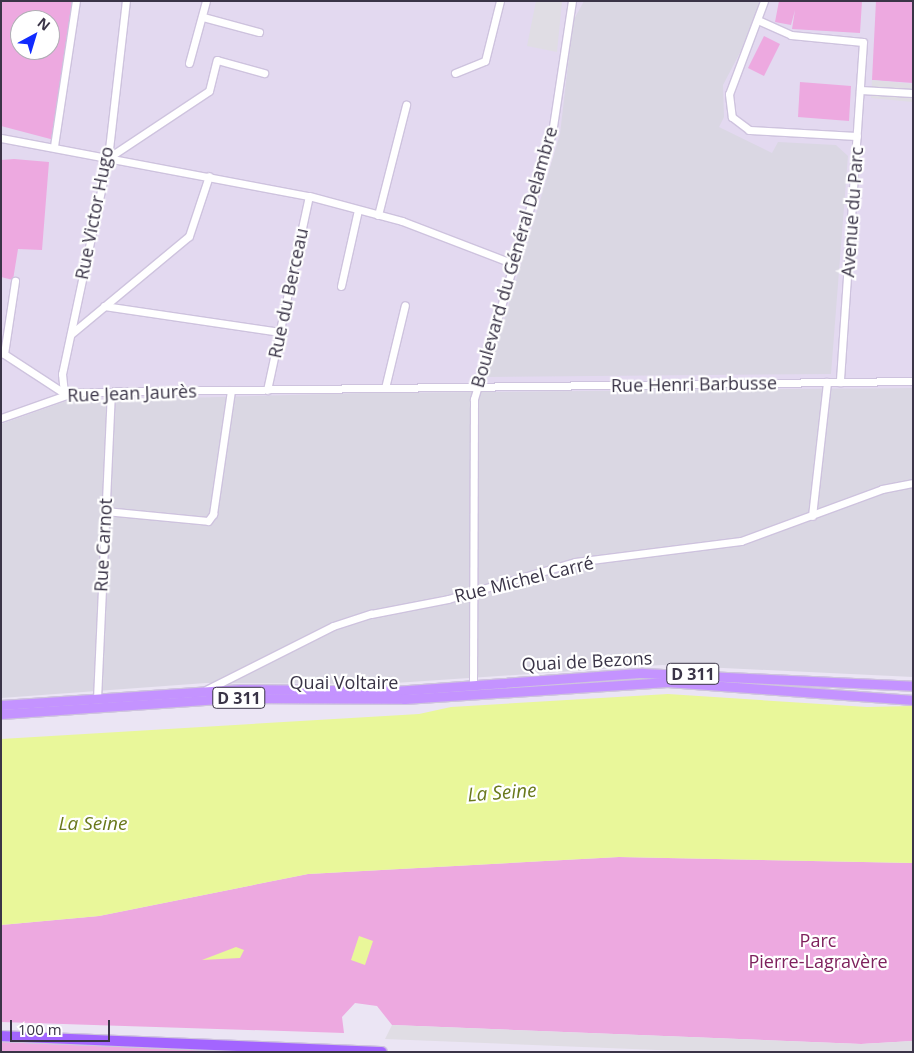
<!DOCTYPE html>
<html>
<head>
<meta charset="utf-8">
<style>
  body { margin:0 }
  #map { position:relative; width:914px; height:1053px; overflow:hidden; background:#ebe5f4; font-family:"Open Sans",sans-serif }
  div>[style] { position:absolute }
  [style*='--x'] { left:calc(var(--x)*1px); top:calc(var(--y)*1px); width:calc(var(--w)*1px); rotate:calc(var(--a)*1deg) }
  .residential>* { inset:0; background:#e3d9f0 }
  .industrial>* { inset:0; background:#dad7e3 }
  .green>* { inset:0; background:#eda9e0 }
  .parking>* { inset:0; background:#e0dde4 }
  .water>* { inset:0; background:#e9f79a }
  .roads { filter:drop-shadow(1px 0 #cec3de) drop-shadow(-1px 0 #cec3de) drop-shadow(0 1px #cec3de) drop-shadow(0 -1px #cec3de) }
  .minor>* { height:7px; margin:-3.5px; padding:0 3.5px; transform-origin:3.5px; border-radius:3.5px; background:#fff }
  .major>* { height:9px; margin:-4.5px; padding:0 4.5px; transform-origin:4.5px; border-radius:4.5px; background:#c493ff }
  .highway>* { height:10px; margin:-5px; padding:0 5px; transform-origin:5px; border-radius:5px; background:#a365ff }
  span { translate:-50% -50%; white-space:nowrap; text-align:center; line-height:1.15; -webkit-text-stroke:4.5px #fff; paint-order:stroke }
  .shield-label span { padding:1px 4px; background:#fff; border:1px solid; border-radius:4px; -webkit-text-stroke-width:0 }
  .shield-label { font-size:16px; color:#3a3447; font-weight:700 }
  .street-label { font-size:18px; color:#3a3447 }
  .park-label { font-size:18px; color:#7e215d }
  .water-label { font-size:19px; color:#69781b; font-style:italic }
  .frame { position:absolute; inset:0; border:2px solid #3a3447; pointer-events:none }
  .north { position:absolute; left:10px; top:10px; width:50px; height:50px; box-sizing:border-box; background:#fff; border:1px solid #b0aeb5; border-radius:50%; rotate:39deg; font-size:14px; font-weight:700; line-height:20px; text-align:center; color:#3a3447 }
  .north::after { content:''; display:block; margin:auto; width:18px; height:22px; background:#112bff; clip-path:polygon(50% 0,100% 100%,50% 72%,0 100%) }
  .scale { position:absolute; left:10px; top:1020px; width:100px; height:22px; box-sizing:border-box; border:2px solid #3a3447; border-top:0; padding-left:6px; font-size:15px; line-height:18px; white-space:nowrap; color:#3a3447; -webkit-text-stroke:4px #fff; paint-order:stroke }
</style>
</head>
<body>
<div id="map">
  <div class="residential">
    <i style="clip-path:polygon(evenodd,1px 1px,913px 1px,913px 388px,120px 399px,66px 401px,1px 424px,1px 1px,20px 20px,50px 20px,50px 50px,20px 50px,20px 20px)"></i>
  </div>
  <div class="industrial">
    <i style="clip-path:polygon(584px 1px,760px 1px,755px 24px,723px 85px,724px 117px,719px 127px,772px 153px,778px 142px,836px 145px,848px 156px,831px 374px,487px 377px,560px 134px,573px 21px)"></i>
    <i style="clip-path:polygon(913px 388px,913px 677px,662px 665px,380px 684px,206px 683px,1px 698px,1px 424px,66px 401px,363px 393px)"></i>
  </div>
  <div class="green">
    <i style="clip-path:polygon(evenodd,1px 1px,75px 1px,58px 141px,1px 126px,1px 1px,20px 20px,50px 20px,50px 50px,20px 50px,20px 20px)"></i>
    <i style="clip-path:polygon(779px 1px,862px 1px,860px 33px,792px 29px,795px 10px,791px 25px,775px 22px)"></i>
    <i style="clip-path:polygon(876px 1px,913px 1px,913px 83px,872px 80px)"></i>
    <i style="clip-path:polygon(764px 36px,780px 44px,764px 76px,748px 68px)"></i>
    <i style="clip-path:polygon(800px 82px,851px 86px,849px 121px,798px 117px)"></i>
    <i style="clip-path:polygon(14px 159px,49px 162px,42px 250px,18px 249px,13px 280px,1px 277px,1px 160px)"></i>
    <i style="clip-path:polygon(619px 857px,913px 863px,913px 1041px,861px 1044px,392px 1025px,377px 1006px,355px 1003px,342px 1017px,344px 1033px,1px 1022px,1px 925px,99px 916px,308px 874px)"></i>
    <i style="clip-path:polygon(1px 1041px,253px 1050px,253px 1052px,1px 1051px)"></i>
  </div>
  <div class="parking">
    <i style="clip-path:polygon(536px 1px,562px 2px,557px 52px,527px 46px)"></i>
    <i style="clip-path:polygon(872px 80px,913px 84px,913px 102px,871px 98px)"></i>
    <i style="clip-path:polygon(392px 1025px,861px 1044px,913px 1041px,913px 1052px,707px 1052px,385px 1039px)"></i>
  </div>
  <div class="water">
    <i style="clip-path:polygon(668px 694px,867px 707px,913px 706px,913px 863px,619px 857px,308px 874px,99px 916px,1px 925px,1px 739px,419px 714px,451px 707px)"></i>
    <i style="clip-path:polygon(359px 936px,373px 941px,365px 965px,351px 960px)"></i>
    <i style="clip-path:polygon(236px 947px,244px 950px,240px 958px,202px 960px)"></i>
  </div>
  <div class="roads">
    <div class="minor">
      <i style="--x:764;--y:1;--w:99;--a:110.6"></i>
      <i style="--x:729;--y:94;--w:23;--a:83"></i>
      <i style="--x:732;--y:117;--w:21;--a:37"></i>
      <i style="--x:749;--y:130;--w:108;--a:3.2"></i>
      <i style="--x:203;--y:17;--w:58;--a:15"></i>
      <i style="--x:760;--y:21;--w:34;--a:24"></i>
      <i style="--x:791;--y:35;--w:72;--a:5.6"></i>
      <i style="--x:863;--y:42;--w:341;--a:93.9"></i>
      <i style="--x:189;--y:63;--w:64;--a:-74.7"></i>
      <i style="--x:455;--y:73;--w:32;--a:-22"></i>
      <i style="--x:485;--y:61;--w:62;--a:-76"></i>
      <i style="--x:860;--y:90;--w:53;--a:3.2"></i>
      <i style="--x:1;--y:138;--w:313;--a:10.7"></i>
      <i style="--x:309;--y:196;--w:96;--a:15"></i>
      <i style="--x:402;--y:221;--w:120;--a:21"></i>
      <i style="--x:54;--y:146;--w:147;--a:-81.4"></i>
      <i style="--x:108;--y:158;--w:121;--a:-33.6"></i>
      <i style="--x:209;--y:91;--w:32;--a:-76"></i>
      <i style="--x:217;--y:60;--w:49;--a:15.5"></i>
      <i style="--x:378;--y:215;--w:114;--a:-75.7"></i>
      <i style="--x:341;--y:286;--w:78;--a:-77.4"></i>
      <i style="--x:104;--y:306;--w:178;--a:8.4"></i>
      <i style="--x:71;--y:334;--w:153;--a:-39.7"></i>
      <i style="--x:189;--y:236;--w:63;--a:-71.6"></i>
      <i style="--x:1;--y:352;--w:75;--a:33.1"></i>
      <i style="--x:4;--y:354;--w:74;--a:-81.4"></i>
      <i style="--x:385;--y:388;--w:85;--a:-76.5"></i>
      <i style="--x:267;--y:390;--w:198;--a:-77.8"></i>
      <i style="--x:64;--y:393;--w:19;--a:-96"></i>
      <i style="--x:62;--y:374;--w:221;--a:-78"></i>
      <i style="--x:108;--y:158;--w:158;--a:-83.5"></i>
      <i style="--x:1;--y:418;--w:78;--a:-19.4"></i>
      <i style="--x:75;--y:392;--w:838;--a:-0.75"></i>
      <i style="--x:105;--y:511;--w:103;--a:5.5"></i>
      <i style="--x:208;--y:521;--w:9;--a:-54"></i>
      <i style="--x:213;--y:514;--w:125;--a:-81.7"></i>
      <i style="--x:812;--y:516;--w:135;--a:-83.6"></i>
      <i style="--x:473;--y:685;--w:286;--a:-89.8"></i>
      <i style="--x:474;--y:399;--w:277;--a:-73.7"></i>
      <i style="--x:552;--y:133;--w:134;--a:-81.4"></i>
      <i style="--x:206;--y:690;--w:142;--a:-26.7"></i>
      <i style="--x:333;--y:626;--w:40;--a:-18"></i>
      <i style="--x:371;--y:614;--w:78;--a:-11"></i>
      <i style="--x:448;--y:599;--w:132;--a:-16.2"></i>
      <i style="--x:575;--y:562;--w:167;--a:-7.2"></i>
      <i style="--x:741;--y:541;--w:150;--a:-20.2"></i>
      <i style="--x:882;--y:489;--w:32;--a:-11"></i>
      <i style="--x:97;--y:699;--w:307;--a:-87.4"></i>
    </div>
    <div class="major">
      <i style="--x:1;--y:705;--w:241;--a:-3.8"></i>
      <i style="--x:241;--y:689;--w:153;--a:0.7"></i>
      <i style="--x:394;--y:691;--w:249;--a:-4.2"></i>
      <i style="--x:642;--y:673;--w:271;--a:2.7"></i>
      <i style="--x:1;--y:714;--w:237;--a:-3.9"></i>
      <i style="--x:237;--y:698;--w:167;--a:0.3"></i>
      <i style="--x:404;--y:699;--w:264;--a:-3.7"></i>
      <i style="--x:667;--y:682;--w:247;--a:4.2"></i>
    </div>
    <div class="highway">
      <i style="--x:1;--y:1036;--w:381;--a:2.4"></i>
    </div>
  </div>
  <div class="shield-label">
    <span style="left:693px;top:674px">D 311</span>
    <span style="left:239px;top:698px">D 311</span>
  </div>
  <div class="street-label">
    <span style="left:852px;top:212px;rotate:-86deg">Avenue du Parc</span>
    <span style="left:94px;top:213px;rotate:-79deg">Rue Victor Hugo</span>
    <span style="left:514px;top:257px;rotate:-74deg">Boulevard du Général Delambre</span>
    <span style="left:288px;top:293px;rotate:-78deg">Rue du Berceau</span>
    <span style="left:694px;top:384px;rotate:-1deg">Rue Henri Barbusse</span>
    <span style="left:132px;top:393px;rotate:-2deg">Rue Jean Jaurès</span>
    <span style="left:103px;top:545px;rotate:-87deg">Rue Carnot</span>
    <span style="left:524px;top:579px;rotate:-14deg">Rue Michel Carré</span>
    <span style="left:587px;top:661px;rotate:-3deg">Quai de Bezons</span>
    <span style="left:344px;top:682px">Quai Voltaire</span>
  </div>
  <div class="park-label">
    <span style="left:818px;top:951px">Parc<br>Pierre-Lagravère</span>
  </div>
  <div class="water-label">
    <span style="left:502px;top:793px;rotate:-4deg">La Seine</span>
    <span style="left:93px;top:824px">La Seine</span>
  </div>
  <div class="frame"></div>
  <div class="north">N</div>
  <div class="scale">100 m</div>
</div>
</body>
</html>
